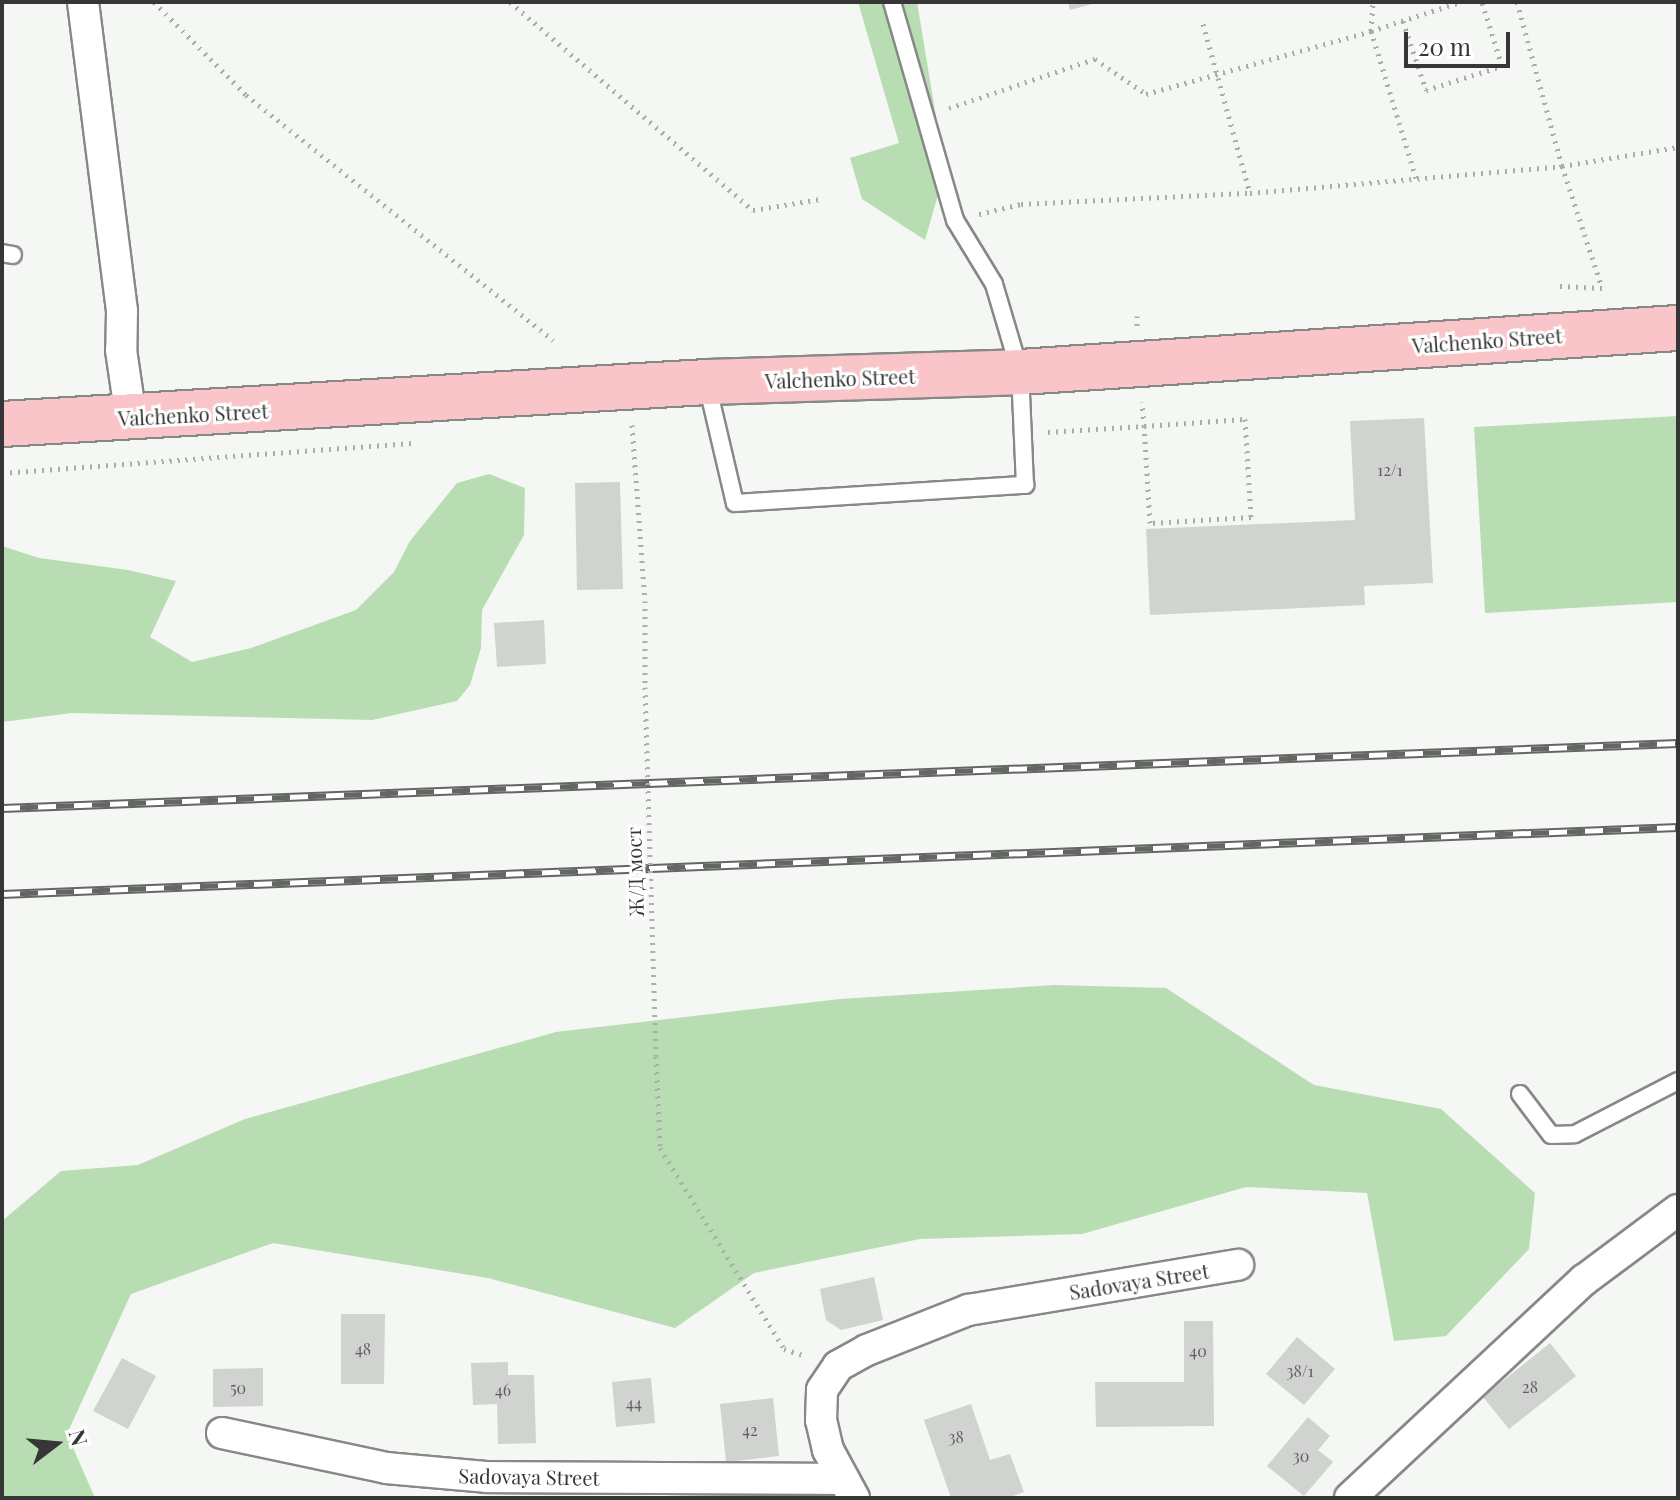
<!DOCTYPE html>
<html>
<head>
<meta charset="utf-8">
<style>
  body { margin:0 }
  #map { position:relative; width:1680px; height:1500px; overflow:hidden; background:#f4f7f3; font-family:"Playfair Display",serif }
  div>[style] { position:absolute }
  [style*='--x'] { left:calc(var(--x)*1px); top:calc(var(--y)*1px); width:calc(var(--w)*1px); rotate:calc(var(--a)*1deg) }
  .green>* { inset:0; background:#b9ddb2 }
  .building>* { inset:0; background:#d0d3d0 }
  .path>* { height:5px; margin-top:-2.5px; transform-origin:0; background:repeating-linear-gradient(90deg,#abadab 0 2px,transparent 0 8px) }
  .roads { filter:drop-shadow(2px 0 #868985) drop-shadow(-2px 0 #868985) drop-shadow(0 2px #868985) drop-shadow(0 -2px #868985) }
  .service>* { height:16px; margin:-8px; padding:0 8px; transform-origin:8px; border-radius:8px; background:#fff }
  .minor>* { height:30px; margin:-15px; padding:0 15px; transform-origin:15px; border-radius:15px; background:#fff }
  .primary>* { height:44px; margin:-22px; padding:0 22px; transform-origin:22px; border-radius:22px; background:#fac5c8 }
  .rail>* { height:9px; margin-top:-4.5px; transform-origin:0; background:repeating-linear-gradient(90deg,#fff 0 18px,#646664 0 36px); box-sizing:border-box; border-block:2px solid #646664 }
  .path-bridge>* { height:5px; margin-top:-2.5px; transform-origin:0; background:repeating-linear-gradient(90deg,#abadab 0 2px,transparent 0 8px) }
  span { translate:-50% -50%; white-space:nowrap; text-align:center; line-height:1.15; -webkit-text-stroke:6px #fff; paint-order:stroke }
  .number-label { font-size:16px; color:#5c5d5c }
  .number-label span { -webkit-text-stroke-width:0 }
  .street-label { font-size:20px; color:#353635 }
  .frame { position:absolute; inset:0; border:4px solid #353635; pointer-events:none }
  .north { position:absolute; left:16px; top:1404px; width:80px; height:80px; -webkit-text-stroke:6px #fff; paint-order:stroke; rotate:74deg; font-size:22px; font-weight:700; line-height:32px; text-align:center; color:#353635 }
  .north::after { content:''; display:block; margin:auto; width:28px; height:36px; background:#353635; clip-path:polygon(50% 0,100% 100%,50% 72%,0 100%) }
  .scale { position:absolute; left:1404px; top:32px; width:106px; height:36px; box-sizing:border-box; border:4px solid #353635; border-top:0; padding-left:10px; font-size:24px; line-height:28px; white-space:nowrap; color:#353635; -webkit-text-stroke:6px #fff; paint-order:stroke }
</style>
</head>
<body>
<div id="map">
  <div class="green">
    <i style="clip-path:polygon(858px 2px,917px 2px,945px 171px,925px 240px,862px 199px,850px 158px,899px 143px)"></i>
    <i style="clip-path:polygon(1678px 416px,1678px 602px,1485px 613px,1474px 427px)"></i>
    <i style="clip-path:polygon(489px 474px,525px 488px,524px 535px,482px 610px,481px 648px,470px 685px,457px 701px,372px 720px,72px 713px,2px 722px,2px 546px,39px 558px,128px 570px,176px 581px,150px 637px,192px 662px,251px 648px,356px 610px,394px 572px,410px 541px,457px 483px)"></i>
    <i style="clip-path:polygon(1055px 985px,1166px 988px,1314px 1085px,1441px 1109px,1535px 1193px,1529px 1249px,1446px 1336px,1394px 1341px,1367px 1193px,1246px 1187px,1082px 1234px,920px 1239px,754px 1273px,675px 1328px,488px 1278px,273px 1243px,131px 1294px,67px 1434px,95px 1498px,2px 1498px,2px 1221px,61px 1171px,138px 1165px,245px 1119px,556px 1032px,840px 999px)"></i>
  </div>
  <div class="building">
    <i style="clip-path:polygon(1068px 2px,1096px 2px,1096px 3px,1070px 10px)"></i>
    <i style="clip-path:polygon(1424px 418px,1433px 583px,1364px 586px,1365px 605px,1150px 615px,1146px 529px,1355px 520px,1350px 421px)"></i>
    <i style="clip-path:polygon(620px 482px,623px 589px,577px 590px,575px 483px)"></i>
    <i style="clip-path:polygon(544px 620px,546px 664px,497px 667px,494px 623px)"></i>
    <i style="clip-path:polygon(874px 1277px,883px 1320px,841px 1330px,826px 1320px,820px 1289px)"></i>
    <i style="clip-path:polygon(341px 1314px,385px 1314px,384px 1384px,341px 1384px)"></i>
    <i style="clip-path:polygon(1184px 1321px,1213px 1321px,1214px 1426px,1096px 1427px,1095px 1382px,1184px 1382px)"></i>
    <i style="clip-path:polygon(1297px 1337px,1335px 1369px,1304px 1405px,1266px 1374px)"></i>
    <i style="clip-path:polygon(1550px 1343px,1576px 1376px,1509px 1429px,1483px 1397px)"></i>
    <i style="clip-path:polygon(122px 1358px,156px 1376px,128px 1429px,93px 1411px)"></i>
    <i style="clip-path:polygon(508px 1362px,508px 1375px,534px 1375px,536px 1443px,498px 1444px,497px 1404px,473px 1405px,471px 1363px)"></i>
    <i style="clip-path:polygon(263px 1368px,263px 1406px,213px 1407px,213px 1369px)"></i>
    <i style="clip-path:polygon(651px 1378px,655px 1423px,616px 1427px,612px 1382px)"></i>
    <i style="clip-path:polygon(773px 1398px,779px 1456px,726px 1462px,720px 1404px)"></i>
    <i style="clip-path:polygon(971px 1404px,990px 1460px,1010px 1454px,1024px 1492px,1008px 1498px,951px 1498px,924px 1420px)"></i>
    <i style="clip-path:polygon(1308px 1417px,1330px 1436px,1318px 1450px,1333px 1462px,1304px 1496px,1267px 1466px)"></i>
  </div>
  <div class="path">
    <i style="--x:154;--y:2;--w:131;--a:45.3"></i>
    <i style="--x:246;--y:95;--w:393;--a:38.6"></i>
    <i style="--x:510;--y:2;--w:320;--a:40.6"></i>
    <i style="--x:753;--y:210;--w:69;--a:-9.2"></i>
    <i style="--x:1517;--y:2;--w:170;--a:74.7"></i>
    <i style="--x:1562;--y:166;--w:128;--a:71.8"></i>
    <i style="--x:1602;--y:288;--w:42;--a:-177.3"></i>
    <i style="--x:1403;--y:21;--w:73;--a:71.6"></i>
    <i style="--x:1426;--y:90;--w:80;--a:-17.5"></i>
    <i style="--x:1502;--y:66;--w:67;--a:-107.4"></i>
    <i style="--x:1203;--y:24;--w:175;--a:74.5"></i>
    <i style="--x:1250;--y:193;--w:313;--a:-4.9"></i>
    <i style="--x:1562;--y:166;--w:118;--a:-9.3"></i>
    <i style="--x:949;--y:108;--w:154;--a:-18.6"></i>
    <i style="--x:1095;--y:59;--w:62;--a:34.5"></i>
    <i style="--x:1146;--y:94;--w:234;--a:-15.6"></i>
    <i style="--x:1371;--y:31;--w:29;--a:-86"></i>
    <i style="--x:1416;--y:178;--w:154;--a:-107"></i>
    <i style="--x:1371;--y:31;--w:94;--a:-18"></i>
    <i style="--x:979;--y:214;--w:43;--a:-13.4"></i>
    <i style="--x:1021;--y:204;--w:229;--a:-2.8"></i>
    <i style="--x:1137;--y:316;--w:12;--a:90"></i>
    <i style="--x:632;--y:425;--w:176;--a:85.8"></i>
    <i style="--x:645;--y:601;--w:86;--a:90"></i>
    <i style="--x:1048;--y:432;--w:96;--a:-3.6"></i>
    <i style="--x:1144;--y:426;--w:101;--a:-4"></i>
    <i style="--x:1245;--y:419;--w:98;--a:86.5"></i>
    <i style="--x:1251;--y:517;--w:101;--a:176.6"></i>
    <i style="--x:1150;--y:523;--w:97;--a:-93.5"></i>
    <i style="--x:1144;--y:426;--w:24;--a:-95"></i>
    <i style="--x:2;--y:473;--w:411;--a:-4.2"></i>
    <i style="--x:656;--y:1056;--w:92;--a:87.5"></i>
    <i style="--x:660;--y:1148;--w:236;--a:58.3"></i>
    <i style="--x:784;--y:1349;--w:23;--a:18"></i>
  </div>
  <div class="roads">
    <div class="service">
      <i style="--x:2;--y:253;--w:11;--a:10"></i>
      <i style="--x:707;--y:384;--w:122;--a:76.8"></i>
      <i style="--x:735;--y:503;--w:291;--a:-3.6"></i>
      <i style="--x:1025;--y:485;--w:113;--a:-92.5"></i>
      <i style="--x:1020;--y:372;--w:92;--a:-106.5"></i>
      <i style="--x:994;--y:284;--w:75;--a:-121.4"></i>
      <i style="--x:955;--y:220;--w:227;--a:-106.1"></i>
      <i style="--x:1520;--y:1094;--w:51;--a:52.9"></i>
      <i style="--x:1551;--y:1135;--w:24;--a:-2"></i>
      <i style="--x:1575;--y:1134;--w:116;--a:-27.2"></i>
    </div>
    <div class="minor">
      <i style="--x:83;--y:2;--w:311;--a:82.8"></i>
      <i style="--x:122;--y:311;--w:39;--a:91"></i>
      <i style="--x:121;--y:350;--w:69;--a:81.6"></i>
      <i style="--x:222;--y:1433;--w:168;--a:12"></i>
      <i style="--x:386;--y:1468;--w:100;--a:5.1"></i>
      <i style="--x:486;--y:1477;--w:354;--a:0.3"></i>
      <i style="--x:854;--y:1498;--w:55;--a:-118.4"></i>
      <i style="--x:828;--y:1450;--w:31;--a:-103"></i>
      <i style="--x:821;--y:1420;--w:30;--a:-88"></i>
      <i style="--x:822;--y:1390;--w:29;--a:-56"></i>
      <i style="--x:838;--y:1366;--w:33;--a:-29"></i>
      <i style="--x:867;--y:1350;--w:109;--a:-21.6"></i>
      <i style="--x:968;--y:1310;--w:274;--a:-9.5"></i>
      <i style="--x:1350;--y:1498;--w:320;--a:-43"></i>
      <i style="--x:1584;--y:1280;--w:117;--a:-36.7"></i>
    </div>
    <div class="primary">
      <i style="--x:2;--y:424;--w:705;--a:-3.41"></i>
      <i style="--x:706;--y:382;--w:314;--a:-1.8"></i>
      <i style="--x:1020;--y:372;--w:659;--a:-3.83"></i>
    </div>
  </div>
  <div class="rail">
    <i style="--x:2;--y:808;--w:1677;--a:-2.22"></i>
    <i style="--x:2;--y:894;--w:1677;--a:-2.29"></i>
  </div>
  <div class="path-bridge">
    <i style="--x:645;--y:687;--w:369;--a:88.3"></i>
  </div>
  <div class="number-label">
    <span style="left:1390px;top:470px">12/1</span>
    <span style="left:363px;top:1349px">48</span>
    <span style="left:1198px;top:1351px">40</span>
    <span style="left:1300px;top:1371px">38/1</span>
    <span style="left:1530px;top:1387px">28</span>
    <span style="left:238px;top:1388px">50</span>
    <span style="left:503px;top:1390px">46</span>
    <span style="left:634px;top:1403px">44</span>
    <span style="left:750px;top:1430px">42</span>
    <span style="left:956px;top:1437px">38</span>
    <span style="left:1301px;top:1456px">30</span>
  </div>
  <div class="street-label">
    <span style="left:1487px;top:340px;rotate:-4deg">Valchenko Street</span>
    <span style="left:840px;top:378px;rotate:-2deg">Valchenko Street</span>
    <span style="left:193px;top:414px;rotate:-3deg">Valchenko Street</span>
    <span style="left:634px;top:872px;rotate:-92deg">Ж/Д мост</span>
    <span style="left:1139px;top:1281px;rotate:-9deg">Sadovaya Street</span>
    <span style="left:529px;top:1476px;rotate:1deg">Sadovaya Street</span>
  </div>
  <div class="frame"></div>
  <div class="north">N</div>
  <div class="scale">20 m</div>
</div>
</body>
</html>
